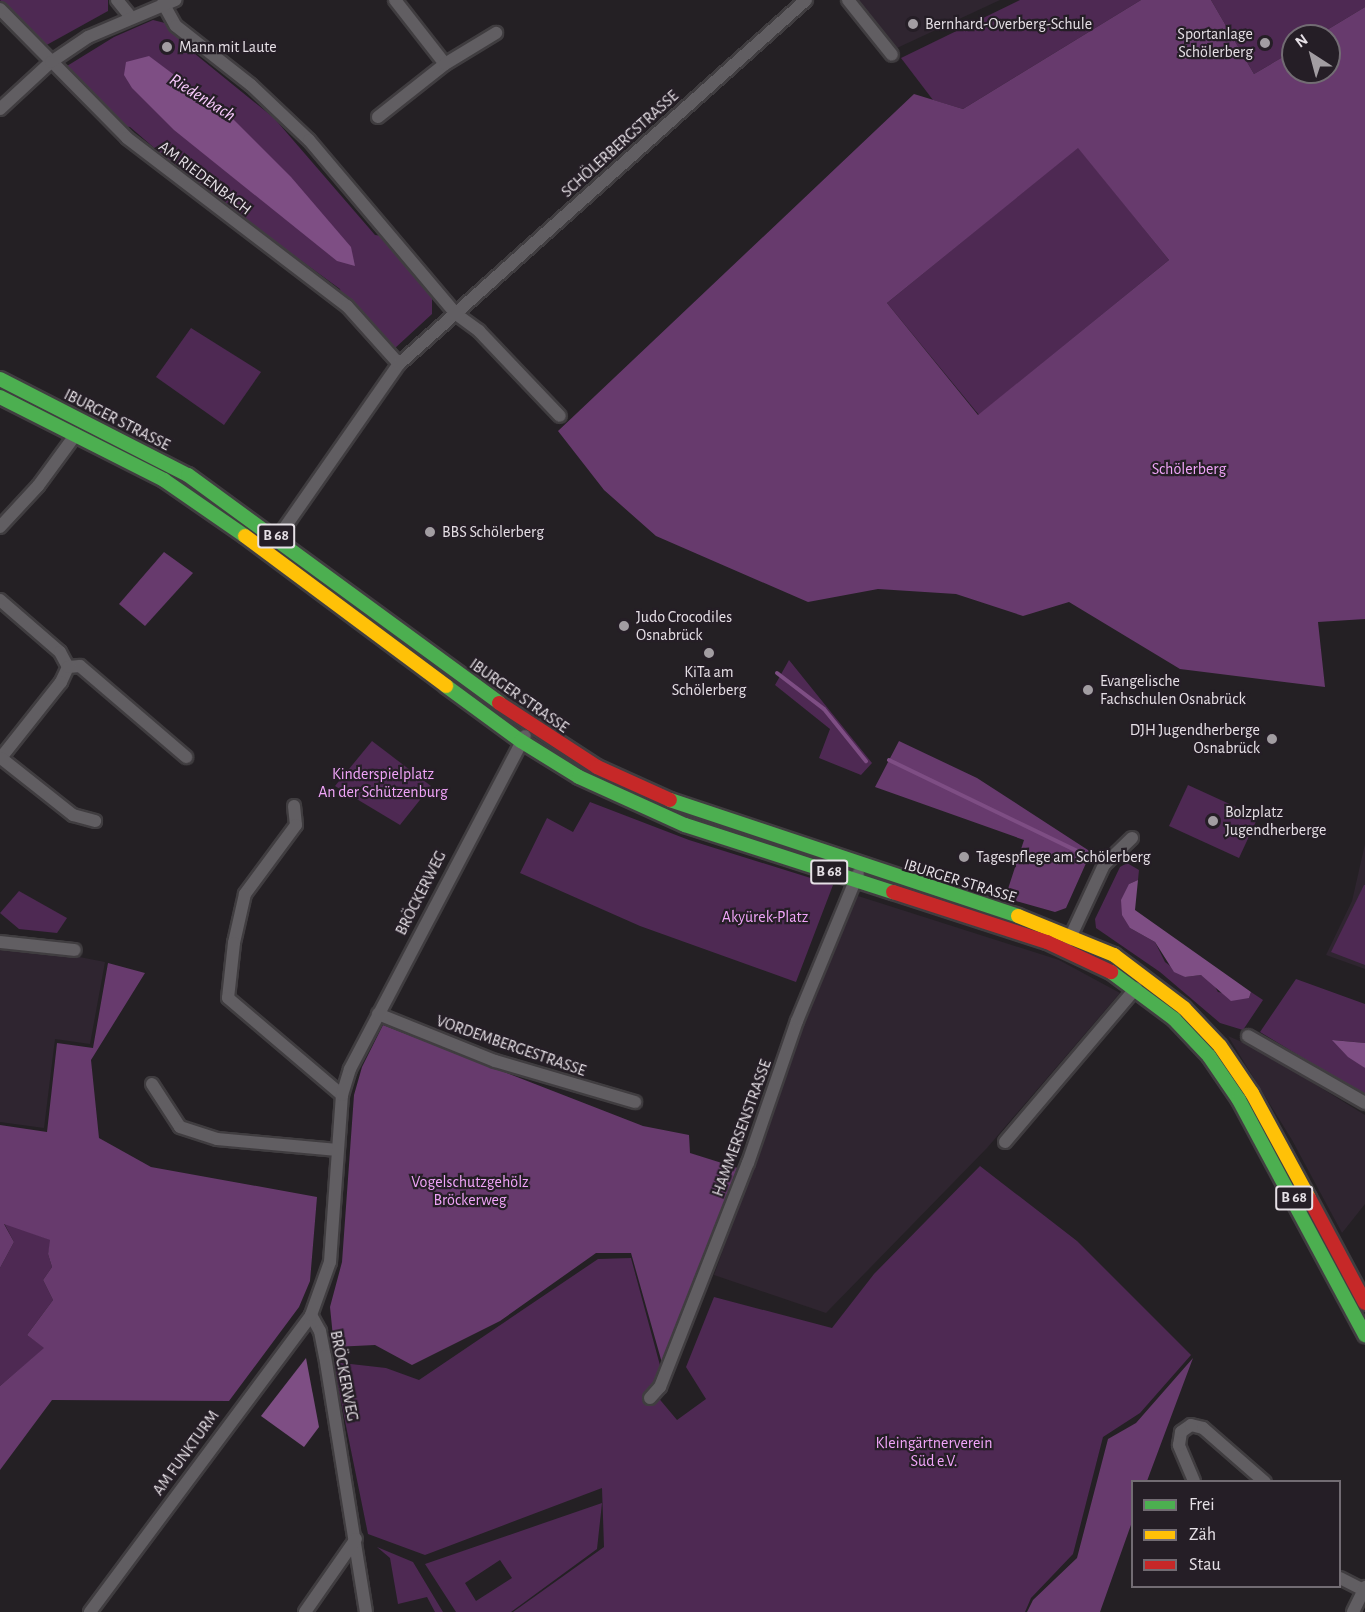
<!DOCTYPE html>
<html>
<head>
<meta charset="utf-8">
<style>
  body { margin:0 }
  #map { position:relative; width:1365px; height:1612px; overflow:hidden; background:#242024; font-family:"Alegreya Sans",sans-serif }
  div>[style] { position:absolute }
  [style*='--x'] { left:calc(var(--x)*1px); top:calc(var(--y)*1px); width:calc(var(--w)*1px); rotate:calc(var(--a)*1deg) }
  .built>* { inset:0; background:#2f2530 }
  .green>* { inset:0; background:#4e2953 }
  .forest>* { inset:0; background:#673a6d }
  .water>* { inset:0; background:#7e4e84 }
  .stream>* { height:4px; margin:-2px; padding:0 2px; transform-origin:2px; border-radius:2px; background:#7e4e84 }
  .roads { filter:drop-shadow(2px 0 #403d40) drop-shadow(-2px 0 #403d40) drop-shadow(0 2px #403d40) drop-shadow(0 -2px #403d40) }
  .street>* { height:12px; margin:-6px; padding:0 6px; transform-origin:6px; border-radius:6px; background:#615e62 }
  .fast>* { height:14px; margin:-7px; padding:0 7px; transform-origin:7px; border-radius:7px; background:#4caf50 }
  .slow>* { height:14px; margin:-7px; padding:0 7px; transform-origin:7px; border-radius:7px; background:#ffc107 }
  .jam>* { height:14px; margin:-7px; padding:0 7px; transform-origin:7px; border-radius:7px; background:#c62828 }
  .dots>* { width:16px; height:16px; translate:-50% -50%; box-sizing:border-box; border:3px solid #251e26; border-radius:50% }
  span { translate:-50% -50%; white-space:nowrap; text-align:center; line-height:1.15; -webkit-text-stroke:4.5px #251e26; paint-order:stroke }
  .shield-label span { padding:2px 4px; background:#251e26; border:2px solid; border-radius:4px; -webkit-text-stroke-width:0 }
  .shield-label { font-size:15px; color:#e6e0e6; font-weight:700 }
  .poi-label { font-size:16px; color:#e6e0e6 }
  .left { translate:0 -50%; text-align:left }
  .right { translate:-100% -50%; text-align:right }
  .street-label { font-size:16px; color:#e6e0e6 }
  .park-label { font-size:16px; color:#f1a5f9 }
  .water-label { font-size:18px; color:#fbccff; font-style:italic }
  .legend { position:absolute; left:1131px; top:1480px; width:210px; height:108px; box-sizing:border-box; background:#251e26; border:2px solid #726c73; margin:0; padding:8px 10px; list-style:none; font-size:18px; color:#e6e0e6 }
  .legend li { display:flex; align-items:center; gap:12px; height:30px }
  .legend b { width:30px; border:2px solid #726c73 }
  .north { position:absolute; left:1281px; top:24px; width:60px; height:60px; box-sizing:border-box; background:#251e26; border:2px solid #726c73; border-radius:50%; rotate:324deg; font-size:16px; font-weight:700; line-height:24px; text-align:center; color:#e6e0e6 }
  .north::after { content:''; display:block; margin:auto; width:21px; height:27px; background:#a29da2; clip-path:polygon(50% 0,100% 100%,50% 72%,0 100%) }
</style>
</head>
<body>
<div id="map">
  <div class="built">
    <i style="clip-path:polygon(858px 0,1000px 0,897px 48px)"></i>
    <i style="clip-path:polygon(1365px 844px,1365px 969px,1326px 955px,1352px 901px)"></i>
    <i style="clip-path:polygon(855px 895px,1059px 960px,1120px 993px,987px 1148px,826px 1313px,714px 1275px,804px 1023px)"></i>
    <i style="clip-path:polygon(28px 947px,105px 962px,90px 1044px,55px 1039px,44px 1128px,0 1122px,0 948px)"></i>
    <i style="clip-path:polygon(1228px 1036px,1256px 1048px,1365px 1115px,1365px 1204px,1342px 1233px,1292px 1140px)"></i>
  </div>
  <div class="green">
    <i style="clip-path:polygon(0 0,108px 0,108px 11px,43px 47px)"></i>
    <i style="clip-path:polygon(1020px 0,1141px 0,963px 109px,933px 100px,901px 58px)"></i>
    <i style="clip-path:polygon(1211px 0,1365px 0,1365px 7px,1317px 36px,1293px 36px,1293px 51px,1254px 74px)"></i>
    <i style="clip-path:polygon(153px 20px,165px 23px,184px 38px,184px 45px,274px 118px,375px 235px,383px 236px,432px 297px,432px 314px,394px 349px,342px 297px,340px 289px,196px 184px,130px 127px,122px 126px,72px 77px,67px 66px,114px 37px)"></i>
    <i style="clip-path:polygon(1078px 147px,1169px 260px,979px 415px,887px 303px)"></i>
    <i style="clip-path:polygon(191px 328px,261px 372px,224px 425px,156px 377px)"></i>
    <i style="clip-path:polygon(789px 660px,872px 763px,861px 775px,819px 758px,830px 729px,775px 685px)"></i>
    <i style="clip-path:polygon(372px 741px,431px 786px,400px 825px,335px 786px)"></i>
    <i style="clip-path:polygon(1188px 785px,1258px 817px,1239px 858px,1169px 826px)"></i>
    <i style="clip-path:polygon(590px 802px,689px 840px,833px 885px,796px 982px,640px 926px,520px 873px,547px 818px,573px 832px)"></i>
    <i style="clip-path:polygon(1127px 863px,1139px 870px,1138px 880px,1129px 884px,1130px 928px,1155px 942px,1165px 962px,1185px 977px,1201px 975px,1211px 980px,1218px 992px,1249px 998px,1251px 992px,1263px 1000px,1243px 1030px,1220px 1023px,1160px 972px,1096px 928px,1095px 919px,1120px 867px)"></i>
    <i style="clip-path:polygon(1364px 885px,1365px 885px,1365px 965px,1331px 952px)"></i>
    <i style="clip-path:polygon(19px 891px,67px 918px,57px 933px,19px 929px,0 913px)"></i>
    <i style="clip-path:polygon(1296px 979px,1365px 1004px,1365px 1043px,1333px 1040px,1365px 1068px,1365px 1096px,1260px 1032px)"></i>
    <i style="clip-path:polygon(980px 1166px,1077px 1241px,1191px 1355px,1140px 1413px,1103px 1437px,1073px 1554px,1031px 1598px,1025px 1612px,513px 1612px,604px 1547px,602px 1488px,425px 1555px,368px 1534px,333px 1362px,386px 1368px,419px 1380px,598px 1259px,631px 1258px,661px 1369px,651px 1389px,677px 1420px,706px 1399px,686px 1367px,714px 1297px,832px 1328px,874px 1274px)"></i>
    <i style="clip-path:polygon(4px 1223px,51px 1240px,48px 1254px,52px 1267px,43px 1280px,53px 1300px,27px 1335px,45px 1348px,0 1386px,0 1268px,14px 1242px)"></i>
    <i style="clip-path:polygon(evenodd,602px 1503px,597px 1549px,511px 1612px,456px 1612px,425px 1564px,602px 1503px,500px 1560px,512px 1578px,476px 1601px,465px 1583px,500px 1560px)"></i>
    <i style="clip-path:polygon(377px 1547px,413px 1562px,443px 1612px,435px 1612px,427px 1597px,398px 1604px,390px 1558px)"></i>
  </div>
  <div class="forest">
    <i style="clip-path:polygon(evenodd,1141px 0,1211px 0,1254px 74px,1293px 51px,1293px 72px,1329px 72px,1329px 36px,1317px 36px,1365px 7px,1365px 619px,1318px 622px,1325px 687px,1180px 669px,1069px 602px,1023px 616px,956px 594px,878px 589px,808px 602px,656px 536px,604px 490px,558px 431px,914px 94px,963px 109px,1141px 0,1078px 148px,1169px 260px,978px 415px,887px 303px,1078px 148px)"></i>
    <i style="clip-path:polygon(164px 552px,193px 573px,145px 626px,119px 604px)"></i>
    <i style="clip-path:polygon(899px 741px,977px 778px,1091px 852px,1066px 908px,1055px 912px,1005px 898px,1024px 840px,875px 787px)"></i>
    <i style="clip-path:polygon(108px 963px,145px 973px,91px 1060px,99px 1138px,151px 1167px,317px 1197px,310px 1281px,299px 1307px,229px 1401px,52px 1400px,0 1470px,0 1386px,44px 1348px,27px 1335px,53px 1300px,43px 1280px,52px 1267px,48px 1254px,50px 1240px,4px 1224px,14px 1242px,0 1268px,0 1125px,47px 1132px,57px 1043px,93px 1048px)"></i>
    <i style="clip-path:polygon(383px 1025px,643px 1126px,689px 1135px,690px 1153px,741px 1169px,662px 1363px,631px 1253px,596px 1253px,500px 1321px,412px 1365px,375px 1345px,334px 1347px,330px 1307px,342px 1262px,354px 1095px,362px 1067px)"></i>
    <i style="clip-path:polygon(1193px 1358px,1147px 1481px,1132px 1482px,1132px 1522px,1100px 1612px,1027px 1612px,1033px 1600px,1077px 1558px,1108px 1439px,1136px 1423px)"></i>
  </div>
  <div class="water">
    <i style="clip-path:polygon(149px 56px,233px 119px,291px 177px,351px 247px,355px 266px,337px 261px,174px 130px,132px 88px,124px 75px,126px 62px)"></i>
    <i style="clip-path:polygon(1138px 880px,1135px 910px,1251px 992px,1249px 998px,1231px 1001px,1201px 975px,1185px 977px,1174px 972px,1155px 942px,1130px 928px,1122px 915px,1121px 900px,1129px 884px)"></i>
    <i style="clip-path:polygon(1332px 1040px,1365px 1043px,1365px 1068px,1348px 1057px)"></i>
    <i style="clip-path:polygon(306px 1358px,319px 1427px,304px 1447px,261px 1416px)"></i>
  </div>
  <div class="stream">
    <i style="--x:777;--y:673;--w:59;--a:37.5"></i>
    <i style="--x:824;--y:709;--w:67;--a:51.1"></i>
    <i style="--x:889;--y:760;--w:211;--a:25.8"></i>
  </div>
  <div class="roads">
    <div class="street">
      <i style="--x:117;--y:0;--w:21;--a:51"></i>
      <i style="--x:395;--y:0;--w:81;--a:52"></i>
      <i style="--x:848;--y:0;--w:70;--a:51.3"></i>
      <i style="--x:163;--y:3;--w:26;--a:61"></i>
      <i style="--x:176;--y:26;--w:95;--a:38.2"></i>
      <i style="--x:251;--y:85;--w:80;--a:43.5"></i>
      <i style="--x:309;--y:140;--w:228;--a:49.8"></i>
      <i style="--x:456;--y:314;--w:29;--a:36"></i>
      <i style="--x:479;--y:331;--w:117;--a:46.4"></i>
      <i style="--x:0;--y:9;--w:181;--a:45.4"></i>
      <i style="--x:127;--y:138;--w:277;--a:37.4"></i>
      <i style="--x:347;--y:306;--w:78;--a:48.1"></i>
      <i style="--x:0;--y:109;--w:69;--a:-42.7"></i>
      <i style="--x:51;--y:62;--w:45;--a:-34"></i>
      <i style="--x:88;--y:37;--w:95;--a:-23"></i>
      <i style="--x:378;--y:117;--w:85;--a:-38.3"></i>
      <i style="--x:445;--y:64;--w:60;--a:-31.3"></i>
      <i style="--x:0;--y:527;--w:56;--a:-47.2"></i>
      <i style="--x:38;--y:486;--w:64;--a:-53.8"></i>
      <i style="--x:274;--y:543;--w:218;--a:-55.1"></i>
      <i style="--x:399;--y:364;--w:546;--a:-41.81"></i>
      <i style="--x:0;--y:600;--w:79;--a:40.9"></i>
      <i style="--x:60;--y:652;--w:17;--a:62"></i>
      <i style="--x:68;--y:667;--w:17;--a:115"></i>
      <i style="--x:61;--y:682;--w:98;--a:128.4"></i>
      <i style="--x:68;--y:667;--w:12;--a:-5"></i>
      <i style="--x:80;--y:666;--w:140;--a:40.6"></i>
      <i style="--x:1;--y:758;--w:92;--a:38.4"></i>
      <i style="--x:73;--y:815;--w:23;--a:15"></i>
      <i style="--x:294;--y:806;--w:19;--a:84"></i>
      <i style="--x:296;--y:825;--w:86;--a:126.5"></i>
      <i style="--x:245;--y:894;--w:50;--a:102.7"></i>
      <i style="--x:234;--y:943;--w:55;--a:96.2"></i>
      <i style="--x:228;--y:998;--w:150;--a:40.4"></i>
      <i style="--x:1069;--y:940;--w:83;--a:-65"></i>
      <i style="--x:1104;--y:865;--w:39;--a:-44"></i>
      <i style="--x:0;--y:942;--w:75;--a:6.1"></i>
      <i style="--x:378;--y:1014;--w:126;--a:21.9"></i>
      <i style="--x:495;--y:1061;--w:146;--a:16.3"></i>
      <i style="--x:1248;--y:1036;--w:135;--a:29.8"></i>
      <i style="--x:152;--y:1084;--w:51;--a:56.9"></i>
      <i style="--x:180;--y:1127;--w:39;--a:18"></i>
      <i style="--x:217;--y:1139;--w:121;--a:5.2"></i>
      <i style="--x:1005;--y:1142;--w:202;--a:-49.6"></i>
      <i style="--x:311;--y:1315;--w:18;--a:61"></i>
      <i style="--x:320;--y:1331;--w:25;--a:79"></i>
      <i style="--x:325;--y:1356;--w:259;--a:80.9"></i>
      <i style="--x:650;--y:1398;--w:15;--a:-48"></i>
      <i style="--x:660;--y:1387;--w:241;--a:-68.6"></i>
      <i style="--x:748;--y:1163;--w:150;--a:-71"></i>
      <i style="--x:797;--y:1021;--w:159;--a:-67.5"></i>
      <i style="--x:1194;--y:1481;--w:39;--a:-113"></i>
      <i style="--x:1179;--y:1445;--w:13;--a:-81"></i>
      <i style="--x:1181;--y:1432;--w:12;--a:-35"></i>
      <i style="--x:1191;--y:1425;--w:12;--a:14"></i>
      <i style="--x:1203;--y:1428;--w:82;--a:41.1"></i>
      <i style="--x:1340;--y:1578;--w:27;--a:27"></i>
      <i style="--x:90;--y:1612;--w:370;--a:-53.3"></i>
      <i style="--x:311;--y:1315;--w:56;--a:-70.3"></i>
      <i style="--x:330;--y:1262;--w:167;--a:-85.9"></i>
      <i style="--x:342;--y:1095;--w:27;--a:-73"></i>
      <i style="--x:350;--y:1069;--w:376;--a:-62.3"></i>
      <i style="--x:305;--y:1612;--w:89;--a:-55.1"></i>
      <i style="--x:1353;--y:1612;--w:28;--a:-64"></i>
    </div>
    <div class="fast">
      <i style="--x:0;--y:379;--w:211;--a:27.1"></i>
      <i style="--x:188;--y:475;--w:386;--a:36.2"></i>
      <i style="--x:0;--y:397;--w:184;--a:26.8"></i>
      <i style="--x:164;--y:480;--w:98;--a:34.7"></i>
      <i style="--x:446;--y:686;--w:93;--a:36.3"></i>
      <i style="--x:521;--y:741;--w:68;--a:31.8"></i>
      <i style="--x:579;--y:777;--w:116;--a:24.4"></i>
      <i style="--x:685;--y:825;--w:219;--a:17.9"></i>
      <i style="--x:670;--y:800;--w:367;--a:18.4"></i>
      <i style="--x:1111;--y:972;--w:79;--a:36.7"></i>
      <i style="--x:1174;--y:1019;--w:51;--a:46.6"></i>
      <i style="--x:1209;--y:1056;--w:53;--a:55.7"></i>
      <i style="--x:1239;--y:1100;--w:267;--a:61.8"></i>
    </div>
    <div class="slow">
      <i style="--x:245;--y:536;--w:251;--a:36.7"></i>
      <i style="--x:1018;--y:916;--w:104;--a:22.1"></i>
      <i style="--x:1114;--y:955;--w:88;--a:37.1"></i>
      <i style="--x:1184;--y:1008;--w:52;--a:46.5"></i>
      <i style="--x:1220;--y:1046;--w:57;--a:55.8"></i>
      <i style="--x:1252;--y:1093;--w:119;--a:61.5"></i>
    </div>
    <div class="jam">
      <i style="--x:499;--y:703;--w:117;--a:33.1"></i>
      <i style="--x:597;--y:767;--w:80;--a:24.3"></i>
      <i style="--x:893;--y:892;--w:162;--a:18"></i>
      <i style="--x:1047;--y:942;--w:71;--a:25.1"></i>
      <i style="--x:1309;--y:1198;--w:119;--a:61.9"></i>
    </div>
  </div>
  <div class="dots">
    <i style="left:913px;top:24px;background:#a29da2"></i>
    <i style="left:1265px;top:43px;background:#a29da2"></i>
    <i style="left:167px;top:47px;background:#a29da2"></i>
    <i style="left:430px;top:532px;background:#a29da2"></i>
    <i style="left:624px;top:626px;background:#a29da2"></i>
    <i style="left:709px;top:653px;background:#a29da2"></i>
    <i style="left:1088px;top:690px;background:#a29da2"></i>
    <i style="left:1272px;top:739px;background:#a29da2"></i>
    <i style="left:1213px;top:821px;background:#a29da2"></i>
    <i style="left:964px;top:857px;background:#a29da2"></i>
  </div>
  <div class="shield-label">
    <span style="left:276px;top:536px">B 68</span>
    <span style="left:829px;top:872px">B 68</span>
    <span style="left:1294px;top:1198px">B 68</span>
  </div>
  <div class="poi-label">
    <span class="left" style="left:925px;top:24px">Bernhard-Overberg-Schule</span>
    <span class="right" style="left:1253px;top:43px">Sportanlage<br>Schölerberg</span>
    <span class="left" style="left:179px;top:47px">Mann mit Laute</span>
    <span class="left" style="left:442px;top:532px">BBS Schölerberg</span>
    <span class="left" style="left:636px;top:626px">Judo Crocodiles<br>Osnabrück</span>
    <span style="left:709px;top:681px">KiTa am<br>Schölerberg</span>
    <span class="left" style="left:1100px;top:690px">Evangelische<br>Fachschulen Osnabrück</span>
    <span class="right" style="left:1260px;top:739px">DJH Jugendherberge<br>Osnabrück</span>
    <span class="left" style="left:1225px;top:821px">Bolzplatz<br>Jugendherberge</span>
    <span class="left" style="left:976px;top:857px">Tagespflege am Schölerberg</span>
  </div>
  <div class="street-label">
    <span style="left:620px;top:144px;rotate:-42deg">SCHÖLERBERGSTRASSE</span>
    <span style="left:205px;top:178px;rotate:37deg">AM RIEDENBACH</span>
    <span style="left:117px;top:420px;rotate:27deg">IBURGER STRASSE</span>
    <span style="left:519px;top:696px;rotate:35deg">IBURGER STRASSE</span>
    <span style="left:960px;top:881px;rotate:17deg">IBURGER STRASSE</span>
    <span style="left:421px;top:893px;rotate:-63deg">BRÖCKERWEG</span>
    <span style="left:511px;top:1046px;rotate:19deg">VORDEMBERGESTRASSE</span>
    <span style="left:742px;top:1128px;rotate:-70deg">HAMMERSENSTRASSE</span>
    <span style="left:344px;top:1376px;rotate:79deg">BRÖCKERWEG</span>
    <span style="left:186px;top:1453px;rotate:-54deg">AM FUNKTURM</span>
  </div>
  <div class="park-label">
    <span style="left:1189px;top:469px">Schölerberg</span>
    <span style="left:383px;top:783px">Kinderspielplatz<br>An der Schützenburg</span>
    <span style="left:765px;top:917px">Akyürek-Platz</span>
    <span style="left:470px;top:1191px">Vogelschutzgehölz<br>Bröckerweg</span>
    <span style="left:934px;top:1452px">Kleingärtnerverein<br>Süd e.V.</span>
  </div>
  <div class="water-label">
    <span style="left:202px;top:98px;rotate:32deg">Riedenbach</span>
  </div>
  <ul class="legend">
  <li><b style="height:8px;background:#4caf50"></b>Frei</li>
  <li><b style="height:8px;background:#ffc107"></b>Zäh</li>
  <li><b style="height:8px;background:#c62828"></b>Stau</li>
  </ul>
  <div class="north">N</div>
</div>
</body>
</html>
